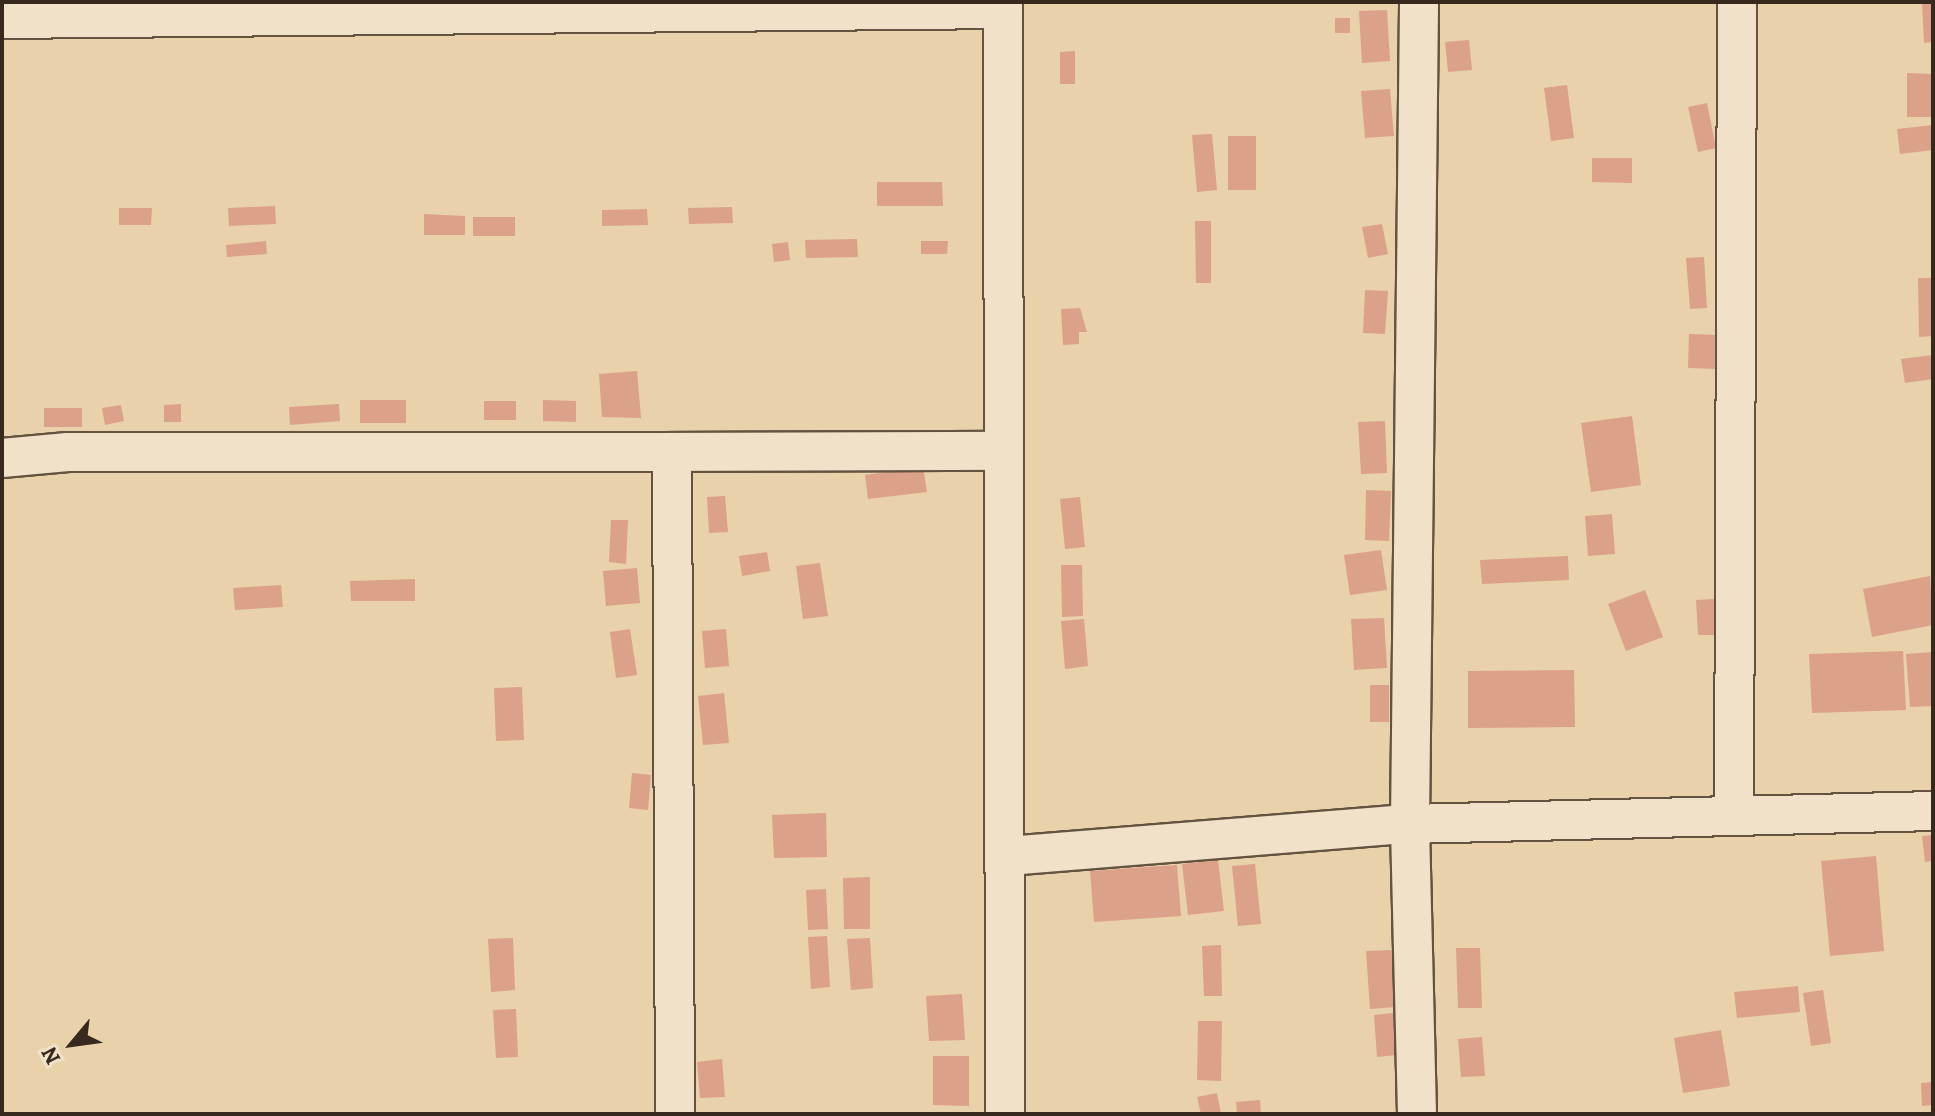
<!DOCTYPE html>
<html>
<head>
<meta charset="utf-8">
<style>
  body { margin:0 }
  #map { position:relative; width:1935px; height:1116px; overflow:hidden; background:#e9d1aa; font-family:Alegreya,serif }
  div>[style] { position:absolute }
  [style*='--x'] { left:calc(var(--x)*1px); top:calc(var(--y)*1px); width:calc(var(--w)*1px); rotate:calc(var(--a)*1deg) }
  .building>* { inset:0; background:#dca189 }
  .roads { filter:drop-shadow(2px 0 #645341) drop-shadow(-2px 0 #645341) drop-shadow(0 2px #645341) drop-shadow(0 -2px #645341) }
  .street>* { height:38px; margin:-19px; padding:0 19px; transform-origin:19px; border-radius:19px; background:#f1e1c8 }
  span { translate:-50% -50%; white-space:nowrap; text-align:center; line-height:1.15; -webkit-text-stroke:7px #f1e1c8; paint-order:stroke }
  .frame { position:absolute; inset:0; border:4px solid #37291e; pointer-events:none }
  .north { position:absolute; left:32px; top:1004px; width:80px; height:80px; -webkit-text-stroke:6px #f1e1c8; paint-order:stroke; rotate:241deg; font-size:22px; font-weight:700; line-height:32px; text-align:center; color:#37291e }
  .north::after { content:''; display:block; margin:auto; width:28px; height:36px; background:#37291e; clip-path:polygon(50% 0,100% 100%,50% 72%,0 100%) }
</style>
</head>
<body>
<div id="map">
  <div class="building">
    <i style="clip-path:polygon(1922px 2px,1933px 2px,1933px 42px,1924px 43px)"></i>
    <i style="clip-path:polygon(1387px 10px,1390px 61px,1362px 63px,1359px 11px)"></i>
    <i style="clip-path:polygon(1335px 18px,1350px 18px,1350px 33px,1335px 33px)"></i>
    <i style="clip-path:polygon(1469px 40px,1472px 70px,1448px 72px,1445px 42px)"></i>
    <i style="clip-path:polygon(1075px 51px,1075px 84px,1060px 84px,1060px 52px)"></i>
    <i style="clip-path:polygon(1907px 73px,1933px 74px,1933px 117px,1907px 117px)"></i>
    <i style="clip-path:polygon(1567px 85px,1574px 138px,1551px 141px,1544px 88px)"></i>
    <i style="clip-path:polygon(1390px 89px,1394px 136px,1365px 138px,1361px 91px)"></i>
    <i style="clip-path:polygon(1707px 103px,1716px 148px,1698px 152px,1688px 107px)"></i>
    <i style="clip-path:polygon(1933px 125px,1933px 150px,1900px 154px,1897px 129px)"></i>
    <i style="clip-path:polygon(1212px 134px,1217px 190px,1197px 192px,1192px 135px)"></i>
    <i style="clip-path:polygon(1228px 136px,1256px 136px,1256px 190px,1228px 190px)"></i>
    <i style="clip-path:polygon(1592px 158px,1632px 158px,1632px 183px,1592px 182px)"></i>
    <i style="clip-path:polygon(877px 182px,942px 182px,943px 206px,877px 206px)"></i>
    <i style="clip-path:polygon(275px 206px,276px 224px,229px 226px,228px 208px)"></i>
    <i style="clip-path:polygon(732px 207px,733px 223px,689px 224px,688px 208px)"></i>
    <i style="clip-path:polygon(119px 208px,152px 208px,151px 225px,119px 225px)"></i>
    <i style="clip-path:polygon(647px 209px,648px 225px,602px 226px,602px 210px)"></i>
    <i style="clip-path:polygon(424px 214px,465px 216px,465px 235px,424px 235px)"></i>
    <i style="clip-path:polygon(473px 217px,515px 217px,515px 236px,473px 236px)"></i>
    <i style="clip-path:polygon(1195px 221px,1211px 221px,1211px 283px,1196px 283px)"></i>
    <i style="clip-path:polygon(1382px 224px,1388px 254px,1368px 258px,1362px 227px)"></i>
    <i style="clip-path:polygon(857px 239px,858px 257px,806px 258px,805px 240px)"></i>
    <i style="clip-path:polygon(266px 241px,267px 254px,227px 257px,226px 245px)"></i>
    <i style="clip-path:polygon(921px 241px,948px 241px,947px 254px,921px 254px)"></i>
    <i style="clip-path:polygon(788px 242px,790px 260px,774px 262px,772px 244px)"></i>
    <i style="clip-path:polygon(1704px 257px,1707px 308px,1690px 309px,1686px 258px)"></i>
    <i style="clip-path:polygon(1918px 278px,1933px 278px,1933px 336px,1919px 337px)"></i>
    <i style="clip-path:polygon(1365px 290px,1388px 291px,1385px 334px,1363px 333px)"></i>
    <i style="clip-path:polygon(1080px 308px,1087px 332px,1079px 332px,1079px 344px,1063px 345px,1061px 309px)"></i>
    <i style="clip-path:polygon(1689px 334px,1718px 335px,1717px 369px,1688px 368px)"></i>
    <i style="clip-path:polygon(1933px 355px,1933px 379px,1905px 383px,1901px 359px)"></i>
    <i style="clip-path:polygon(637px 371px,641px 418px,602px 417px,599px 374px)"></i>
    <i style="clip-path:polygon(360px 400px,406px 400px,406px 423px,360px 423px)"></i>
    <i style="clip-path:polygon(543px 400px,576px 401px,576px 422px,543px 421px)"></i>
    <i style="clip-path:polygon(484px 401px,516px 401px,516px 420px,484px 420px)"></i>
    <i style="clip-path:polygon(181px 404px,181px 422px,164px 422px,164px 405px)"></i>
    <i style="clip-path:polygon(339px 404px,340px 421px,290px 425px,289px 407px)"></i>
    <i style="clip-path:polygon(121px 405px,124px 421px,105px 425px,102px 408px)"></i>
    <i style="clip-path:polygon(44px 408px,82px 408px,82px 427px,44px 427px)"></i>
    <i style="clip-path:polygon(1632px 416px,1641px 485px,1591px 492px,1581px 423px)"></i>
    <i style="clip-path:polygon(1385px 421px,1387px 473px,1361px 474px,1358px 422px)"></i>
    <i style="clip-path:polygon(923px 467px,927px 492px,868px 499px,865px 475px)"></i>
    <i style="clip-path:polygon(1366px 490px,1391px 491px,1389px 541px,1365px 540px)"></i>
    <i style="clip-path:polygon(725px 496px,728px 532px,709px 533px,707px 497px)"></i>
    <i style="clip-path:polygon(1080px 497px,1085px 547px,1065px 549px,1060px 499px)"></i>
    <i style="clip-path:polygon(1612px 514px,1615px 554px,1588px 556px,1585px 516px)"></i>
    <i style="clip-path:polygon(611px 520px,628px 520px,626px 564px,609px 562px)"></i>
    <i style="clip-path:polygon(1381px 550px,1387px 590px,1350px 595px,1344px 555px)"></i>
    <i style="clip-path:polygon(767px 552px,770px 571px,742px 576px,739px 556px)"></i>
    <i style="clip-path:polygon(1568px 556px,1569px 580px,1482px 584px,1480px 560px)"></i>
    <i style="clip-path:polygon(820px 563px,828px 616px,803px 619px,796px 566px)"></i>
    <i style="clip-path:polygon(1061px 565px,1082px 565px,1083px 616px,1062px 617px)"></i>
    <i style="clip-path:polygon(637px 568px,640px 603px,606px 606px,603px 571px)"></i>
    <i style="clip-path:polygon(1930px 576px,1933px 625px,1872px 637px,1863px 589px)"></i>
    <i style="clip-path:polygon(415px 579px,415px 601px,351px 601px,350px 581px)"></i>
    <i style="clip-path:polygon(281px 585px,283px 607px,235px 610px,233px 588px)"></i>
    <i style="clip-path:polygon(1645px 590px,1663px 637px,1626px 651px,1608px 604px)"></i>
    <i style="clip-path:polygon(1714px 599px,1715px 635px,1698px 635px,1696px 600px)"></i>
    <i style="clip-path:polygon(1384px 618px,1387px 668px,1354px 670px,1351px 619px)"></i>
    <i style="clip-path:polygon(1084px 619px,1088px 666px,1065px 669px,1061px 621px)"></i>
    <i style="clip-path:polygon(630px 629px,637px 675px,616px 678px,610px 632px)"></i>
    <i style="clip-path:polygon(726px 629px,729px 666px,705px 668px,702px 631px)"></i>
    <i style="clip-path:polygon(1903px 651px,1906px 710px,1812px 713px,1809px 654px)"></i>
    <i style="clip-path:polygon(1933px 652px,1933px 706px,1910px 707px,1906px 654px)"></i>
    <i style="clip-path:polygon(1574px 670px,1575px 727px,1468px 728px,1468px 671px)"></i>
    <i style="clip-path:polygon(1370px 685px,1389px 685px,1389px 722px,1370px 722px)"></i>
    <i style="clip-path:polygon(522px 687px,524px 740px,496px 741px,494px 688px)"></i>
    <i style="clip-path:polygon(724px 693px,729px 743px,703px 745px,698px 696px)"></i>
    <i style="clip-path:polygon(632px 773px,651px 775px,648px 810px,629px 808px)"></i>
    <i style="clip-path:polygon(826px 813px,827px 857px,774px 858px,772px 815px)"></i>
    <i style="clip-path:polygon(1933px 835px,1933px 861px,1925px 862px,1922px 836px)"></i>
    <i style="clip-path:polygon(1876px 856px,1884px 951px,1830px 956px,1821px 861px)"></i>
    <i style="clip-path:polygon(1218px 860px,1224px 911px,1188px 915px,1182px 864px)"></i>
    <i style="clip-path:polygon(1255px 864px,1261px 924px,1238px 926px,1232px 866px)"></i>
    <i style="clip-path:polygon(1177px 865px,1181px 916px,1094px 922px,1090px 871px)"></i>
    <i style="clip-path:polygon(870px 877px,870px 929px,844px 929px,843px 878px)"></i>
    <i style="clip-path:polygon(826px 889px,828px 929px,808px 930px,806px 890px)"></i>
    <i style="clip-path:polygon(827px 936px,830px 987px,811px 989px,808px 937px)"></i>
    <i style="clip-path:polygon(513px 938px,515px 990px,491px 992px,488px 939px)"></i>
    <i style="clip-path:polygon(870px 938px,873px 988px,851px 990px,847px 939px)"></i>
    <i style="clip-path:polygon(1221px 945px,1222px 996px,1204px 996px,1202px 946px)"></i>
    <i style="clip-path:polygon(1456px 948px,1480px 948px,1482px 1008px,1458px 1008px)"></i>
    <i style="clip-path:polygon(1393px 950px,1396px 1007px,1370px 1009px,1366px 951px)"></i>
    <i style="clip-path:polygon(1798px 986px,1800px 1012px,1737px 1018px,1734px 992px)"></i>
    <i style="clip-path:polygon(1823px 990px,1831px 1043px,1811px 1046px,1803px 993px)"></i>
    <i style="clip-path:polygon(962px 994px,965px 1040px,929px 1041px,926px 996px)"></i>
    <i style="clip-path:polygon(516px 1009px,518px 1057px,496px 1058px,493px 1010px)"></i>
    <i style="clip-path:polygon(1393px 1013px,1396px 1055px,1377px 1057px,1374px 1015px)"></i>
    <i style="clip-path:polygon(1198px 1021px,1222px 1021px,1221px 1081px,1197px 1080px)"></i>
    <i style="clip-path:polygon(1721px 1030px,1730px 1086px,1683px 1093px,1674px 1038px)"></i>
    <i style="clip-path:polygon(1482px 1037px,1485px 1076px,1461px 1077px,1458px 1039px)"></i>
    <i style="clip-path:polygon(933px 1056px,969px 1056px,969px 1106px,933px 1105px)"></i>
    <i style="clip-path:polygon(722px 1059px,725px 1097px,700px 1098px,697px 1062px)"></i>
    <i style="clip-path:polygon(1933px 1082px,1933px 1105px,1922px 1106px,1921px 1083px)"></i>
    <i style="clip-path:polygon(1217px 1093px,1221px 1114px,1201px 1114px,1197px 1097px)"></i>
    <i style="clip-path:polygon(1260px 1100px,1261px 1114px,1237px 1114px,1236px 1102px)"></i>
  </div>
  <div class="roads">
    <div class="street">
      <i style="--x:1003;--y:2;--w:1112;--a:89.9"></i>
      <i style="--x:2;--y:19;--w:1001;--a:-0.57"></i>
      <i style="--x:672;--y:452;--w:330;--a:-0.2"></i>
      <i style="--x:2;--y:458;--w:66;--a:-5.2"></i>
      <i style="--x:68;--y:452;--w:604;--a:0"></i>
      <i style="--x:672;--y:452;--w:662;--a:89.74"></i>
      <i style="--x:1734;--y:816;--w:814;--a:-89.79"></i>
      <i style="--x:1008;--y:856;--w:403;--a:-4.6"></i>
      <i style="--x:1410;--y:824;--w:523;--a:-1.42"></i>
      <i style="--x:1417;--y:1114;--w:290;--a:-91.4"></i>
      <i style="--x:1410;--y:824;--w:822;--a:-89.37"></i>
    </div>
  </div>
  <div class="frame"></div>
  <div class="north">N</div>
</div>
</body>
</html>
